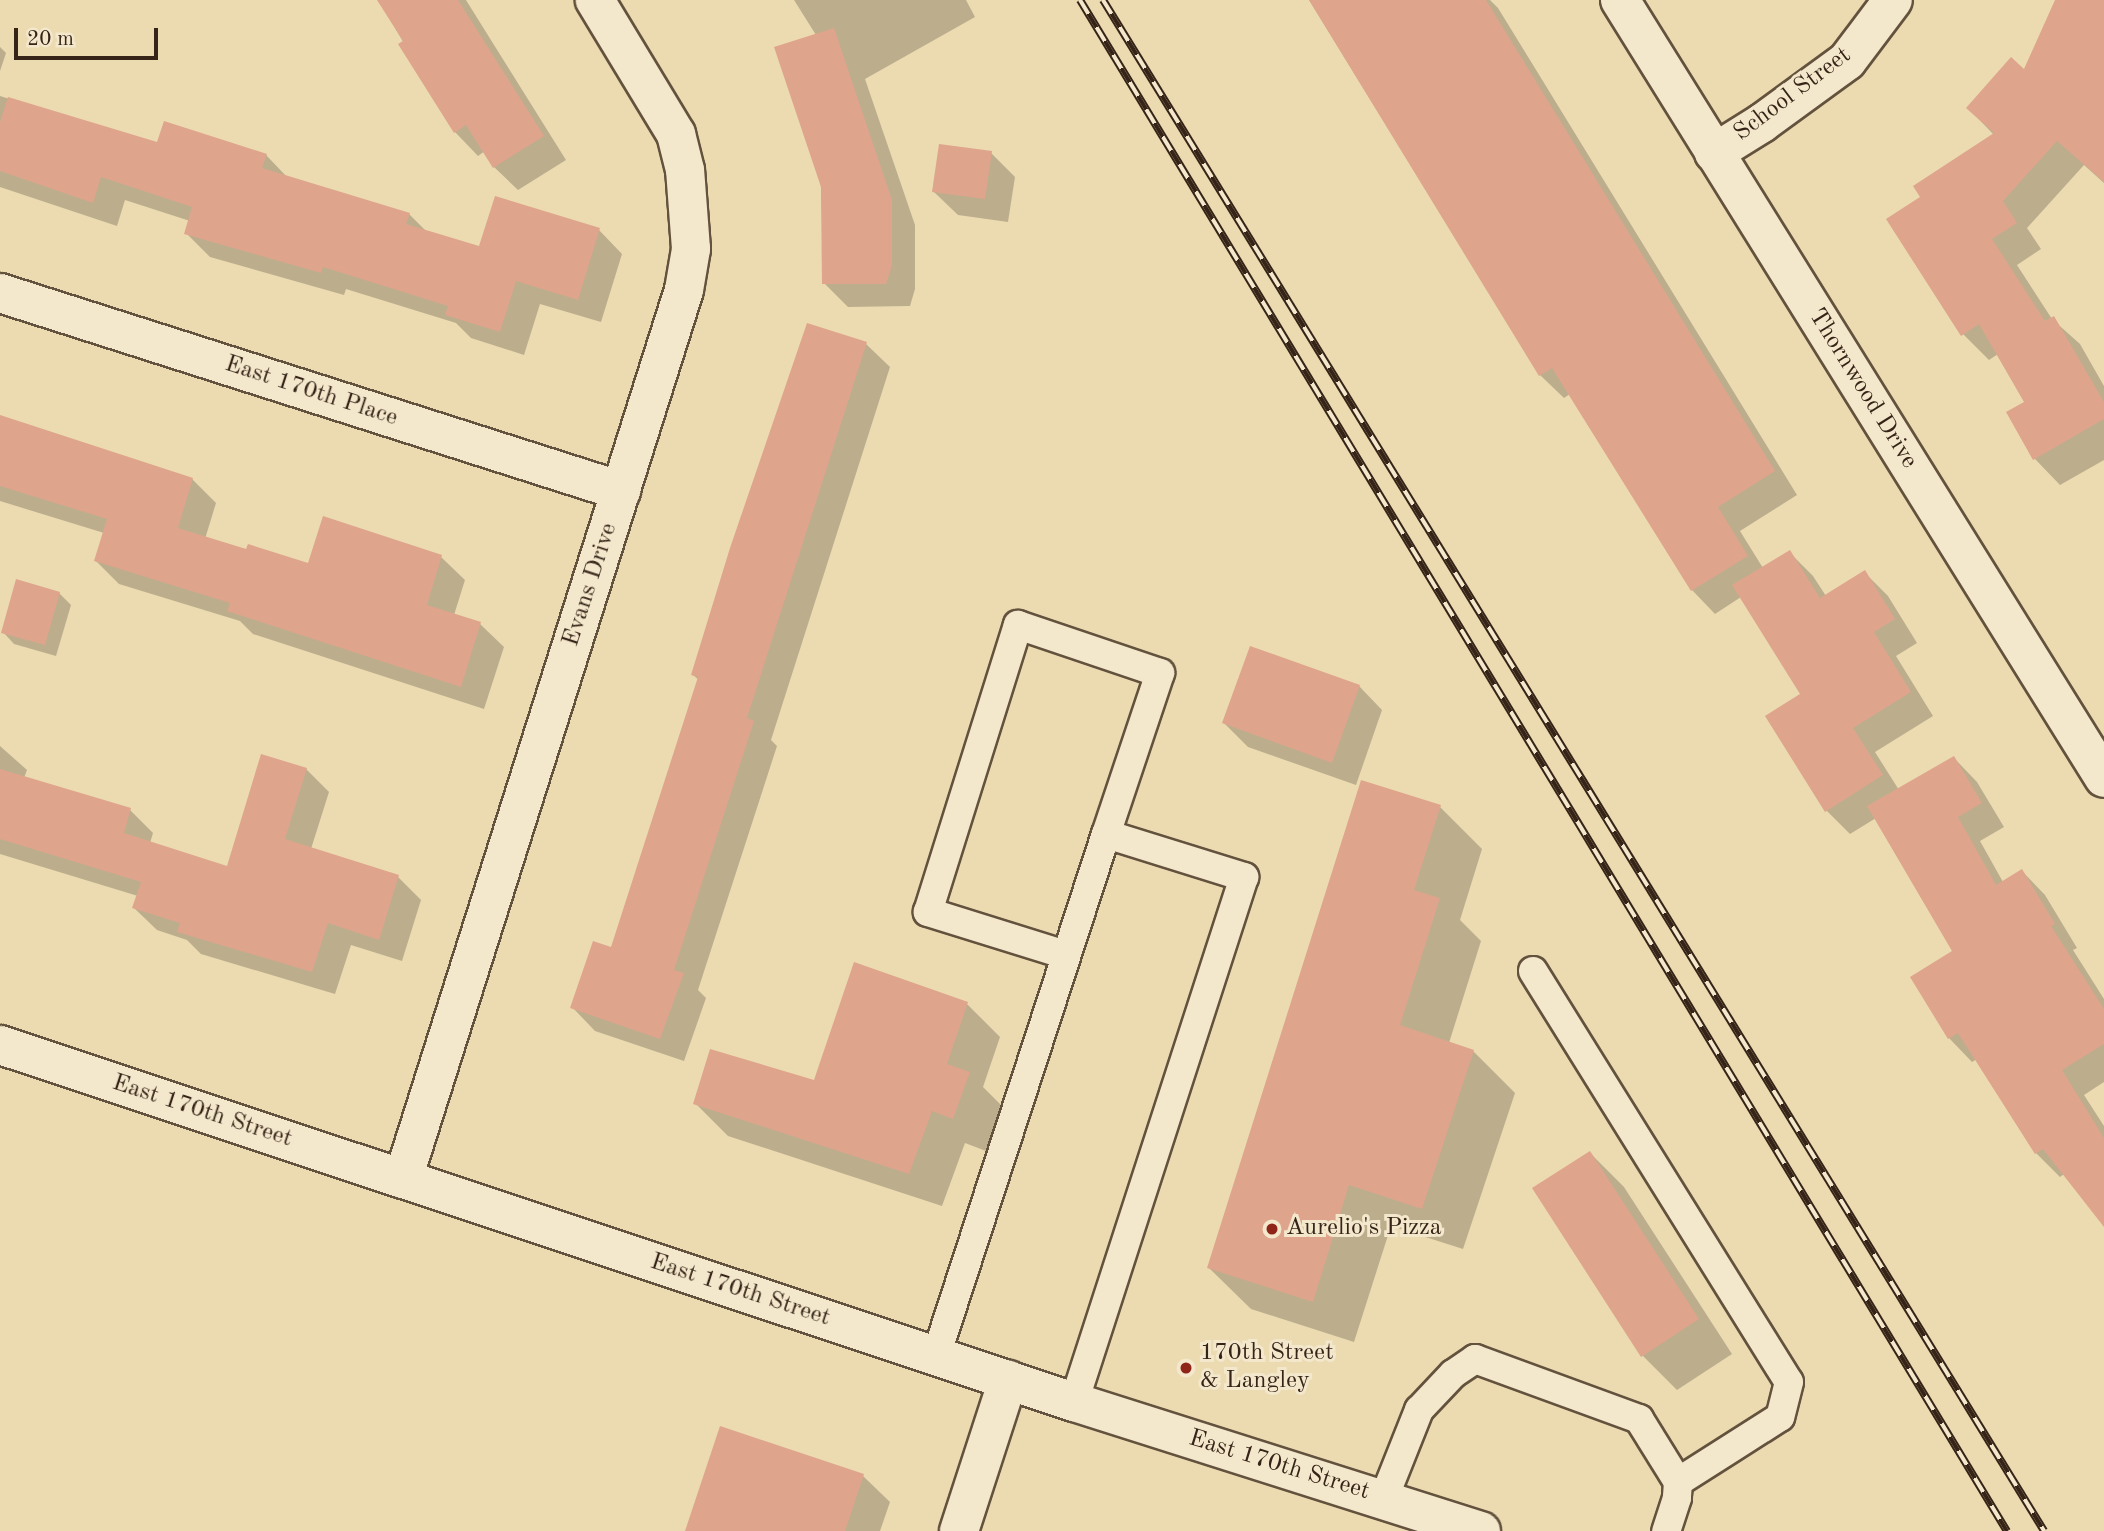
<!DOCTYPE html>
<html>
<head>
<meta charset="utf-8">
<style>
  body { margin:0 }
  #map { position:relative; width:2104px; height:1531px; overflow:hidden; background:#ecdab0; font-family:"Old Standard TT",serif }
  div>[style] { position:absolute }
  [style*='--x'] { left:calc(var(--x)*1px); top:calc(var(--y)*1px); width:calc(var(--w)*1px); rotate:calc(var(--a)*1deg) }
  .shadow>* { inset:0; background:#0003 }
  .building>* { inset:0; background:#dea48c }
  .roads { filter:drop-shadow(2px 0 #63523d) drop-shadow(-2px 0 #63523d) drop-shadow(0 2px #63523d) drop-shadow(0 -2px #63523d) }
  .service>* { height:28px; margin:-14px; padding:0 14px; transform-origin:14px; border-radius:14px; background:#f3e7cc }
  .minor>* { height:38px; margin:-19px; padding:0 19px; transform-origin:19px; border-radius:19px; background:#f3e7cc }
  .tertiary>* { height:38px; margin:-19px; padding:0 19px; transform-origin:19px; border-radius:19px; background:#f3e7cc }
  .rail>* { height:8px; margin-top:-4px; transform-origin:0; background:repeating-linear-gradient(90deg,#f3e7cc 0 16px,#352417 0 32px); box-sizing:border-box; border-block:2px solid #352417 }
  .dots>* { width:19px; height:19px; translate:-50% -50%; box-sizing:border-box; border:4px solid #f3e7cc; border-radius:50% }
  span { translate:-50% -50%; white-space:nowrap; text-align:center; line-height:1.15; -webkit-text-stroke:6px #f3e7cc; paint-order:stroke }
  .street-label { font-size:24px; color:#352417 }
  .poi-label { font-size:24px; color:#352417 }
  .left { translate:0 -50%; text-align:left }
  .scale { position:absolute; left:14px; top:28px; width:144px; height:32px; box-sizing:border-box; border:4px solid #352417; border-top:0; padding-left:9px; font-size:21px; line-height:24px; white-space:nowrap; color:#352417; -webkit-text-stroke:5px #f3e7cc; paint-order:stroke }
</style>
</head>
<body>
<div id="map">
  <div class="shadow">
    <i style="clip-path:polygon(379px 0,466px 0,566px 160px,518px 190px,494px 167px,485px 151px,478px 156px,455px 132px)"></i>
    <i style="clip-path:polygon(794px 0,966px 0,975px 17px,865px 79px,915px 225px,915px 289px,910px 306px,848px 307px,824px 283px,816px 35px)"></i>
    <i style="clip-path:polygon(1309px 0,1490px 0,1498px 8px,1797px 495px,1740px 531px,1763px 568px,1789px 552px,1813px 576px,1826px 596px,1864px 572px,1888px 596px,1917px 643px,1896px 656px,1933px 716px,1875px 752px,1899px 790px,1954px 758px,1977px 782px,2004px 827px,1980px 841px,2003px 882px,2022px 871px,2045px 895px,2077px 948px,2073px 950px,2104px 999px,2104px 1082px,2084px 1095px,2104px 1126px,2104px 1224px,2064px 1174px,2060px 1177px,2036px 1153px,1977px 1059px,1972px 1062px,1949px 1038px,1954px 952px,1876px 818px,1850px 834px,1827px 811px,1802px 695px,1741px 597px,1715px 614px,1692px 590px,1570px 394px,1564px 398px,1540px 375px)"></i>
    <i style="clip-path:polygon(2057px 0,2104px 0,2104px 183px,2084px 165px,2027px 228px,2041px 249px,2017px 265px,2052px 319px,2080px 344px,2104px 386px,2104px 460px,2060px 485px,2035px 459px,2026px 403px,1998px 354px,1989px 360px,1963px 334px,1922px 198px,1994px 135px,1968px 108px,2025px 72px)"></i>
    <i style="clip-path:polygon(0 47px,6px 53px,0 71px)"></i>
    <i style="clip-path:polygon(0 96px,158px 144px,266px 155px,288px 178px,409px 214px,427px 232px,481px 248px,599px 230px,622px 254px,601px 322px,540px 304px,524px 355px,471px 338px,456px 323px,346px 289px,344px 295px,210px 257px,186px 233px,190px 221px,125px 200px,117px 226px,0 187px)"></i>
    <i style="clip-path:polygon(991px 153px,1015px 177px,1008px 222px,958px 215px,934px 192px)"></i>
    <i style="clip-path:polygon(866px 344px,890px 367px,771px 740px,777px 746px,698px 990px,706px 998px,684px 1061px,595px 1031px,572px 1007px,612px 949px,699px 680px,693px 675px)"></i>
    <i style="clip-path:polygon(0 417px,192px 479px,216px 503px,205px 539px,309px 565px,441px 557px,465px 580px,454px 615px,480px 624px,504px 647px,484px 709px,253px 634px,240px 621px,119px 584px,96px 561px,104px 533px,0 501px)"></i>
    <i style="clip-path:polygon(59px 593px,71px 605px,56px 656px,14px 644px,3px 632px)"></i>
    <i style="clip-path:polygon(1359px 686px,1382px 710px,1356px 785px,1248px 747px,1224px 723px)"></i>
    <i style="clip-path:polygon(0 746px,27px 770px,24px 778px,130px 810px,153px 833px,150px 843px,228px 868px,306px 769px,329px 792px,311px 849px,398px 877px,421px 900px,402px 961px,351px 945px,335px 994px,201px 954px,187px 940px,157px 930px,134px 908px,138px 896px,0 854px)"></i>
    <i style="clip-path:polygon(1440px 807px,1482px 849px,1460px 920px,1481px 941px,1449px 1043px,1473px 1051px,1515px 1093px,1463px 1249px,1391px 1226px,1354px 1342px,1251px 1309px,1209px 1268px)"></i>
    <i style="clip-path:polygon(855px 965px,967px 1004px,1000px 1037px,983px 1087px,1002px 1106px,986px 1151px,965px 1143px,942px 1206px,728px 1136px,695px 1103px,815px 1082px)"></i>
    <i style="clip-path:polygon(1590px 1153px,1624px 1187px,1732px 1354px,1677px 1390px,1642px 1355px)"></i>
    <i style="clip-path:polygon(721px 1428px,863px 1476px,890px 1502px,880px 1531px,687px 1531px)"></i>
  </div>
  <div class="building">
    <i style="clip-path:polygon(377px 0,458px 0,544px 136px,493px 168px,466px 125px,454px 133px,398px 44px,403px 41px)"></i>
    <i style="clip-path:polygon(1309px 0,1486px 0,1775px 471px,1718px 507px,1748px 556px,1691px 591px,1552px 368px,1539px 376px)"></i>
    <i style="clip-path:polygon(2055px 0,2104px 0,2104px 182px,2057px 141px,2003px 201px,2017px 223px,1992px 239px,2045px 321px,2054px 316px,2104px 402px,2104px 419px,2033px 460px,2006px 412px,2024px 402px,1979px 324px,1961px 336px,1886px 219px,1920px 197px,1913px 186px,1994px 133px,1966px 108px,2011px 57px,2024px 69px)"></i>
    <i style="clip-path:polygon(834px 28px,892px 200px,892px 265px,886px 284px,822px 284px,821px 187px,774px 47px)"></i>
    <i style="clip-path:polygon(8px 97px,157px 142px,164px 121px,267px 154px,262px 168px,410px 213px,406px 224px,479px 246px,495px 196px,600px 228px,578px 300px,516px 281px,500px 332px,445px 315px,448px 306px,323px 267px,321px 273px,184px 234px,192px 207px,101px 177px,93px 203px,0 171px,0 122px)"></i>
    <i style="clip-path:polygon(939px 144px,992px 151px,985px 199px,932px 192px)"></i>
    <i style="clip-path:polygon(807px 323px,867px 342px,747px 718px,754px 721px,674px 970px,684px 973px,660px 1039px,570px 1008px,593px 941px,611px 947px,698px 677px,691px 675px,730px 548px)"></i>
    <i style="clip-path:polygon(0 415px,193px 478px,178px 528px,246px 549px,248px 544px,308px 563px,323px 516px,442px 555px,427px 605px,481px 622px,461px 687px,227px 611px,230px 603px,94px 561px,107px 519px,0 486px)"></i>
    <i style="clip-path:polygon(1790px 550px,1820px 598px,1865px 570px,1895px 619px,1874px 632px,1911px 692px,1853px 728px,1883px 775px,1825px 812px,1765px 716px,1800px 694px,1732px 585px)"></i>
    <i style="clip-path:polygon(16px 579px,60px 592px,45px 645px,1px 633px)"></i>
    <i style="clip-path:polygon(1250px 646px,1360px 685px,1332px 763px,1222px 723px)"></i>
    <i style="clip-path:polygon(261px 754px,307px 768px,285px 839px,399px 875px,379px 940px,328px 923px,312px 972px,177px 932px,180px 923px,132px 908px,141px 882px,0 839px,0 769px,131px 808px,124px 833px,227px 866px)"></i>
    <i style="clip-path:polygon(1954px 756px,1982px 803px,1958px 817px,1996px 885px,2022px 869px,2055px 924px,2051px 926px,2104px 1009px,2104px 1044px,2062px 1070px,2104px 1138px,2104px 1227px,2043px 1149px,2035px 1154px,1958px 1033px,1948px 1039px,1910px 977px,1952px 951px,1867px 806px)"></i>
    <i style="clip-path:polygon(1361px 780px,1441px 805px,1414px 890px,1440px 898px,1400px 1025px,1474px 1050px,1422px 1209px,1349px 1185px,1313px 1302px,1207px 1268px)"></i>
    <i style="clip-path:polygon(854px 962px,968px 1002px,947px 1064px,970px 1072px,953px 1119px,932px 1111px,909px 1174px,693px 1104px,710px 1049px,814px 1080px)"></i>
    <i style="clip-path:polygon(1590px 1151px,1699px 1319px,1641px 1357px,1532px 1188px)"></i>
    <i style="clip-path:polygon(720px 1426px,864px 1474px,845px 1531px,685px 1531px)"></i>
  </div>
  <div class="roads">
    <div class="service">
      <i style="--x:1066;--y:955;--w:145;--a:-162.7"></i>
      <i style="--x:928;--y:912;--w:301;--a:-72.6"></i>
      <i style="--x:1018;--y:625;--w:150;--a:18.7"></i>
      <i style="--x:1160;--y:673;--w:170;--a:108.5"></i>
      <i style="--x:1533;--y:971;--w:484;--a:58.1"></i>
      <i style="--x:1789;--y:1382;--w:36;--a:104"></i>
      <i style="--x:1780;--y:1417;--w:121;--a:147.5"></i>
      <i style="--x:936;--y:1356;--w:549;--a:-71.96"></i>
      <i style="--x:1106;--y:834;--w:145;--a:17.3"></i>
      <i style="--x:1244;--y:877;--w:552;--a:107.94"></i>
      <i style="--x:1384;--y:1498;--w:95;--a:-68.3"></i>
      <i style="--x:1419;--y:1410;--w:50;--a:-46.6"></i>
      <i style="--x:1453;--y:1374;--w:27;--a:-34"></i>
      <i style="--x:1475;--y:1359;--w:175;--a:20.1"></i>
      <i style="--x:1639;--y:1419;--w:74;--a:58.2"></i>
      <i style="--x:1678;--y:1482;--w:16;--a:94"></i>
      <i style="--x:1677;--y:1498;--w:35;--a:108"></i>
    </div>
    <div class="minor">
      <i style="--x:1620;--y:0;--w:916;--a:58.11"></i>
      <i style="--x:1714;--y:153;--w:57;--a:-32"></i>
      <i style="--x:1762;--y:123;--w:105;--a:-36.1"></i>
      <i style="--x:1847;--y:61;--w:76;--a:-53"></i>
      <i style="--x:0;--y:293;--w:652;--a:17.68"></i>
      <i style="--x:403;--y:1179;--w:932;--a:-72.46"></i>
      <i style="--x:684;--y:290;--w:42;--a:-80.3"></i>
      <i style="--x:691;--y:249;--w:79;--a:-94.3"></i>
      <i style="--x:685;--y:170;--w:37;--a:-104"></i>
      <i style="--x:676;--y:134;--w:157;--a:-121.2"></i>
      <i style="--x:959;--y:1531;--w:159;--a:-72"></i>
    </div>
    <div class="tertiary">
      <i style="--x:0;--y:1045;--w:1132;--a:18.39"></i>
      <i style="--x:1074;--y:1402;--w:427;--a:17.6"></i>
    </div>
  </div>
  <div class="rail">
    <i style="--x:1080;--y:0;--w:1790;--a:58.81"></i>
    <i style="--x:1103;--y:0;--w:1797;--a:58.42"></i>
  </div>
  <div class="dots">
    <i style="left:1272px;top:1229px;background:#8f2418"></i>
    <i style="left:1186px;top:1368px;background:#8f2418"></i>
  </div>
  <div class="street-label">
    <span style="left:1793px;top:95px;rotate:-37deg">School Street</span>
    <span style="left:1862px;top:389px;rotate:58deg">Thornwood Drive</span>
    <span style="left:311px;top:392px;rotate:18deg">East 170th Place</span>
    <span style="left:591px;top:585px;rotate:-72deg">Evans Drive</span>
    <span style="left:202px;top:1112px;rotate:18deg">East 170th Street</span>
    <span style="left:740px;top:1291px;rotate:18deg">East 170th Street</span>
    <span style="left:1279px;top:1466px;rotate:17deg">East 170th Street</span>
  </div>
  <div class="poi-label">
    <span class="left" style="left:1286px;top:1229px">Aurelio's Pizza</span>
    <span class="left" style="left:1200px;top:1368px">170th Street<br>&amp; Langley</span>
  </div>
  <div class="scale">20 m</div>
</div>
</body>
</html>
